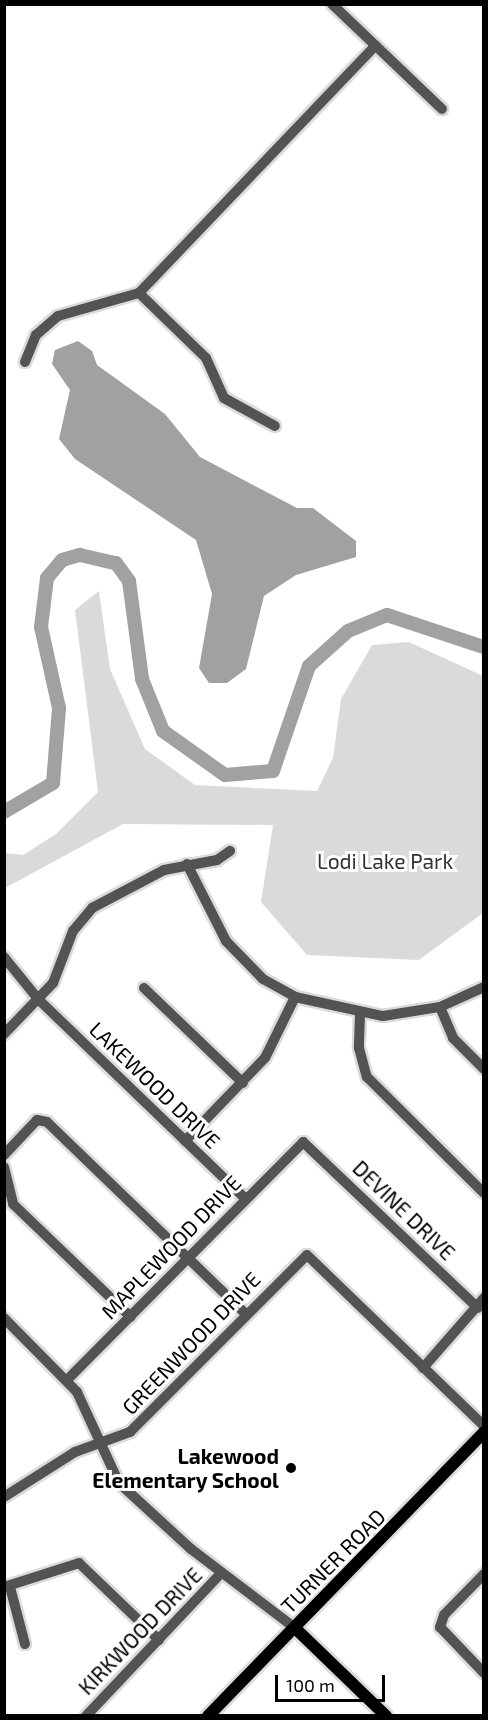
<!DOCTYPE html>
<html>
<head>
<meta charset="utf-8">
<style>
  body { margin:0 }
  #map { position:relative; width:488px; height:1720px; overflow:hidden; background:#fff; font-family:"Exo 2",sans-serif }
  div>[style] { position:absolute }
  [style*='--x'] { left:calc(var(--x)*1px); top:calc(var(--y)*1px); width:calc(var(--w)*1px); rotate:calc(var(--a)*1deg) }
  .green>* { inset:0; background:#dadada }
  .water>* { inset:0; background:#a1a1a1 }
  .river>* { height:14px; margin:-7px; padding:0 7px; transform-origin:7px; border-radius:7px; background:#a1a1a1 }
  .roads { filter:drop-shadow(2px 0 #dbdbdb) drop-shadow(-2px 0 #dbdbdb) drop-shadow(0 2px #dbdbdb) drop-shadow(0 -2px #dbdbdb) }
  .minor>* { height:10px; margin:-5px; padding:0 5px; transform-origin:5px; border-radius:5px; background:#535353 }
  .major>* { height:12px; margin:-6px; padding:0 6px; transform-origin:6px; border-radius:6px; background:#000 }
  .dots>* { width:16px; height:16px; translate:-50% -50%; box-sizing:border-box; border:3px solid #fff; border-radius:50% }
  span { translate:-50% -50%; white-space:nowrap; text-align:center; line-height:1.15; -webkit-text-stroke:6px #fff; paint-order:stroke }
  .park-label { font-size:21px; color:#313131 }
  .street-label { font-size:21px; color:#000 }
  .poi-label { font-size:21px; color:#000; font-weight:700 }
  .right { translate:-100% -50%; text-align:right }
  .frame { position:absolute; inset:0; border:6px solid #000; pointer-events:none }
  .scale { position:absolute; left:275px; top:1675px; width:110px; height:27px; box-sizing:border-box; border:3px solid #000; border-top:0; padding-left:8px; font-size:18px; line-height:21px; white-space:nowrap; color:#000; -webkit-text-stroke:4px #fff; paint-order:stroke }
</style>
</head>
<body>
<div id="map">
  <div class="green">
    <i style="clip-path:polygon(99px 591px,110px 669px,145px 749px,195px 785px,317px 791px,333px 758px,341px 699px,372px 645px,409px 642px,483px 676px,483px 913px,419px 960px,307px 955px,261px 902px,273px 825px,123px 824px,5px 888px,5px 853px,23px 855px,56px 834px,98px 792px,75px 610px)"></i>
  </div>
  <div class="water">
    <i style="clip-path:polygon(78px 341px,92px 351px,97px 365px,165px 414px,200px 457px,297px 508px,313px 508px,356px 541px,356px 557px,296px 575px,264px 596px,246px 669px,227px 683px,209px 683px,199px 668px,212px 594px,196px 540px,75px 459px,59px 439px,70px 390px,52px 364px,55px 350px)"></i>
  </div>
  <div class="river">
    <i style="--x:4;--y:812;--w:57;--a:-30.6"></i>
    <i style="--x:53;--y:783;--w:75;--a:-85.4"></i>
    <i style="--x:59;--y:708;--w:83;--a:-102.5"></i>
    <i style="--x:41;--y:627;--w:49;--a:-83"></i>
    <i style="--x:47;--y:578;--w:23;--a:-50"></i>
    <i style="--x:62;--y:560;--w:19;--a:-16"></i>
    <i style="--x:80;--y:555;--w:37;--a:13"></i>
    <i style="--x:116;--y:563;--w:22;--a:54"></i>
    <i style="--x:129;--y:581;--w:99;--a:82.4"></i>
    <i style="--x:142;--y:679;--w:56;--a:68"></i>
    <i style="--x:163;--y:731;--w:76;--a:35.4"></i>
    <i style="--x:225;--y:775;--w:48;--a:-4.8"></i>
    <i style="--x:273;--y:771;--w:111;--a:-71.1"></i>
    <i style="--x:309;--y:666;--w:52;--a:-41.9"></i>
    <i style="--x:348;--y:631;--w:42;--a:-22.3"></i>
    <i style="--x:387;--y:615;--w:102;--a:18.3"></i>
  </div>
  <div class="roads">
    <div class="minor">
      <i style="--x:332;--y:4;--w:152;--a:43.7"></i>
      <i style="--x:139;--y:293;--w:93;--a:44.1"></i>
      <i style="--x:206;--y:358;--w:44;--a:65.8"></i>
      <i style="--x:224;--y:398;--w:58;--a:28.8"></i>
      <i style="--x:25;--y:362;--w:29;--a:-68"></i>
      <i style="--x:36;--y:335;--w:29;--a:-41"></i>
      <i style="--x:58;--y:316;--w:84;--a:-15.9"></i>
      <i style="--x:139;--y:293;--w:342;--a:-46.3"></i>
      <i style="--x:187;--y:864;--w:86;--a:63.1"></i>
      <i style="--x:226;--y:941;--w:53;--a:45.8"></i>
      <i style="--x:263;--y:979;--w:37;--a:29"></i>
      <i style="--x:295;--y:997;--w:90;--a:12.2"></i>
      <i style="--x:383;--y:1016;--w:58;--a:-9"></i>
      <i style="--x:440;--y:1007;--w:48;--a:-24.4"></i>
      <i style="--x:4;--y:957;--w:55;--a:50.9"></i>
      <i style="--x:39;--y:1000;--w:286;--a:43.9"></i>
      <i style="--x:144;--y:988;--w:137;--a:43.8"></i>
      <i style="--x:440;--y:1007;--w:34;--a:67"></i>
      <i style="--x:453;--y:1038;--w:44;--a:45"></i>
      <i style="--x:360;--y:1014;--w:34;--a:92"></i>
      <i style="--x:359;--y:1048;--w:30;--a:75"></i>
      <i style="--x:367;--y:1077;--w:165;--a:44.8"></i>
      <i style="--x:4;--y:1034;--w:71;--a:-46.1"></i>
      <i style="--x:53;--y:983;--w:56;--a:-69"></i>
      <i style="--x:73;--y:931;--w:30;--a:-50"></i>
      <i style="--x:92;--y:908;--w:81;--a:-27.8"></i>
      <i style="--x:164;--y:870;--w:54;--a:-10.7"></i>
      <i style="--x:217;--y:860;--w:16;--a:-35"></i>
      <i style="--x:185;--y:1141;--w:115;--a:-46.1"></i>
      <i style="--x:265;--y:1058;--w:68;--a:-63.8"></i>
      <i style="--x:4;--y:1155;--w:48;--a:-46.7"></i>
      <i style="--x:37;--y:1120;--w:10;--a:11"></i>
      <i style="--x:47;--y:1122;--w:277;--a:44"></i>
      <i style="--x:4;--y:1167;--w:38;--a:76"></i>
      <i style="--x:13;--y:1204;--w:163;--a:43.8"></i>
      <i style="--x:4;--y:1318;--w:104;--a:45.4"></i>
      <i style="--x:77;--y:1392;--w:100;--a:65.2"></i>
      <i style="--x:119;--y:1483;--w:98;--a:42.5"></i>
      <i style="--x:191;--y:1549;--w:131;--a:37.2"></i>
      <i style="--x:423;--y:1368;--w:93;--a:-48.9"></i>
      <i style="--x:68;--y:1379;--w:334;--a:-45.2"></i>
      <i style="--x:303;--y:1142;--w:241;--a:43.5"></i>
      <i style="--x:4;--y:1497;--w:84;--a:-32.4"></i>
      <i style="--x:75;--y:1452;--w:59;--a:-20"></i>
      <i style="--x:130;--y:1432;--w:250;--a:-45"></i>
      <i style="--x:307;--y:1255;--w:246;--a:44"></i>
      <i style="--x:484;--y:1574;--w:57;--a:134.3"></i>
      <i style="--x:444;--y:1615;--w:13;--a:108"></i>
      <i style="--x:440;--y:1627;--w:64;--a:46.3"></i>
      <i style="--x:4;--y:1587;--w:79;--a:-17.7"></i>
      <i style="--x:79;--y:1563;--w:111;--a:43.9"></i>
      <i style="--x:10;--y:1587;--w:59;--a:75.3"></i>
      <i style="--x:86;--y:1716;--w:197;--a:-46.6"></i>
    </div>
    <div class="major">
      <i style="--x:295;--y:1628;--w:127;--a:44"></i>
      <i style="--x:208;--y:1716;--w:396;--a:-45.8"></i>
    </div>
  </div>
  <div class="dots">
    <i style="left:291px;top:1468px;background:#000"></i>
  </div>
  <div class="park-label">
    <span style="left:385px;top:861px">Lodi Lake Park</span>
  </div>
  <div class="street-label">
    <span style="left:155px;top:1085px;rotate:44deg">LAKEWOOD DRIVE</span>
    <span style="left:404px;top:1210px;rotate:44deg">DEVINE DRIVE</span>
    <span style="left:171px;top:1247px;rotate:-46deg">MAPLEWOOD DRIVE</span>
    <span style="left:191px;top:1343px;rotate:-46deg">GREENWOOD DRIVE</span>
    <span style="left:333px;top:1561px;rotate:-45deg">TURNER ROAD</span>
    <span style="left:140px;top:1631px;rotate:-46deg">KIRKWOOD DRIVE</span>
  </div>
  <div class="poi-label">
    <span class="right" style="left:279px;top:1468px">Lakewood<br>Elementary School</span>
  </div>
  <div class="frame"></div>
  <div class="scale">100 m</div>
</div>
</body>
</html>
